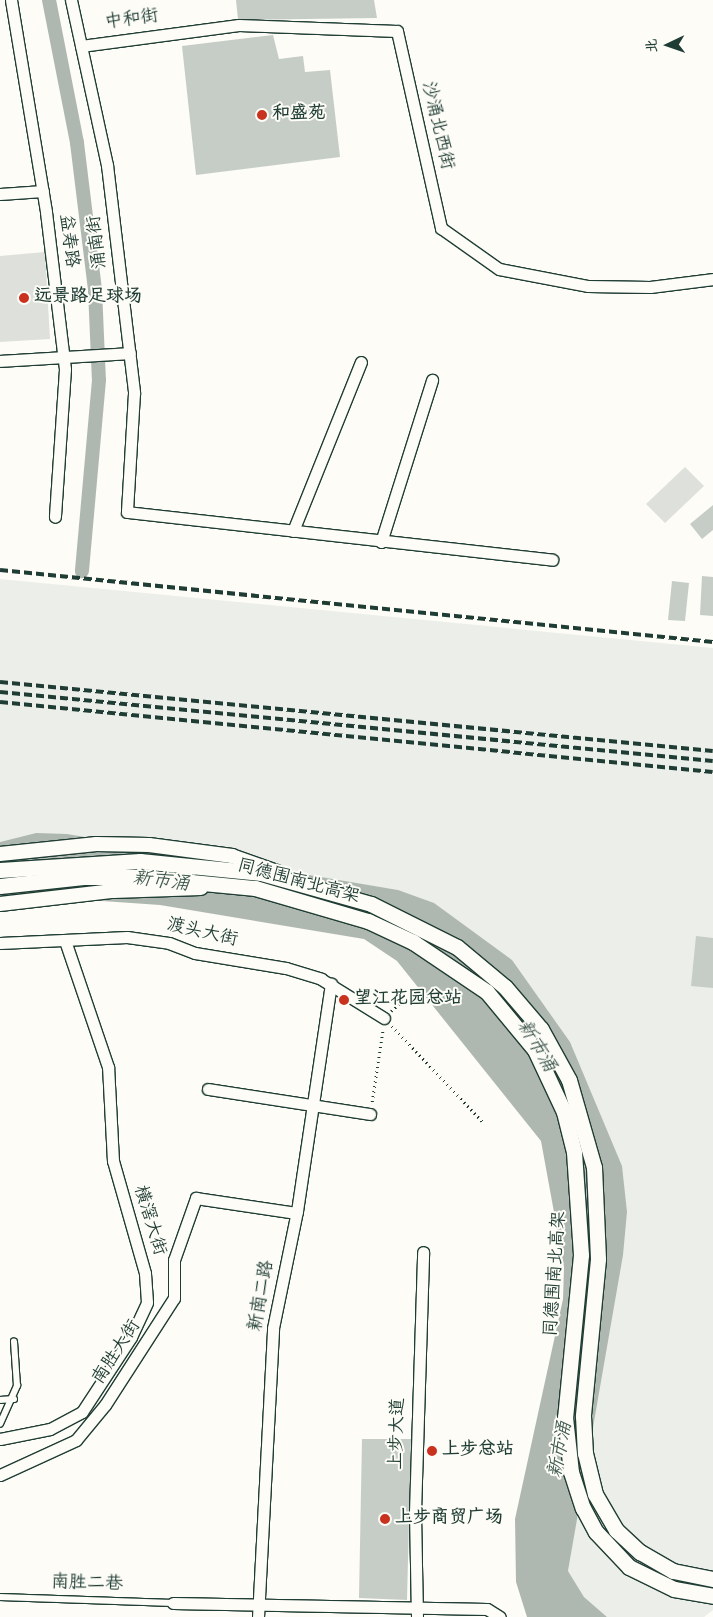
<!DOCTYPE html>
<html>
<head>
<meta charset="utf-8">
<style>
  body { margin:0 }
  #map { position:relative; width:713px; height:1617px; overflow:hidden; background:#fdfcf7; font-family:Dekko,"LXGW WenKai TC",sans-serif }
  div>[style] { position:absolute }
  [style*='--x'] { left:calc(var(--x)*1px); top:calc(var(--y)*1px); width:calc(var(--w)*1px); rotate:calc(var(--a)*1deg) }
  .built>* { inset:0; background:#eceee9 }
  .green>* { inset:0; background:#dde0db }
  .water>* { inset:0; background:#aeb8b1 }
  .canal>* { height:14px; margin:-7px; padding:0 7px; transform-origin:7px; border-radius:7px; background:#aeb8b1 }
  .building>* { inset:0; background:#c6cdc7 }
  .path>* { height:2.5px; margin-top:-1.25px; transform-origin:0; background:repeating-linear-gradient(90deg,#1f3d34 0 1px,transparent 0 5px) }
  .roads { filter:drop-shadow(1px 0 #1f3d34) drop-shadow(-1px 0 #1f3d34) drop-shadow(0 1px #1f3d34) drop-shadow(0 -1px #1f3d34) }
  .service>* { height:5.5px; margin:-2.75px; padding:0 2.75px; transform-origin:2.75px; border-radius:2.75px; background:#fdfcf7 }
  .minor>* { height:11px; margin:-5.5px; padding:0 5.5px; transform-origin:5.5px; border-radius:5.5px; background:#fdfcf7 }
  .tertiary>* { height:14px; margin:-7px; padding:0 7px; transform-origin:7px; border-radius:7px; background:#fdfcf7 }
  .secondary>* { height:15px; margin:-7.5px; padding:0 7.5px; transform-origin:7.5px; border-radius:7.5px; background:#fdfcf7 }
  .rail>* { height:4px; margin-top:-2px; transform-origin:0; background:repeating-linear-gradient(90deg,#1f3d34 0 8px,transparent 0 12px) }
  .dots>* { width:14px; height:14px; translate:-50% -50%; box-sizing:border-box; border:2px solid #fdfcf7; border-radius:50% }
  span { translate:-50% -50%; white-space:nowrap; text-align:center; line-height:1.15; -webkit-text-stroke:4px #fdfcf7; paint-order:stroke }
  .street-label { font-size:18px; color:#1f3d34 }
  .poi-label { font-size:18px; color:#1f3d34; font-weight:700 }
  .left { translate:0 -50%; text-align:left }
  .water-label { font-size:19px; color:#435c53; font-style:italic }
  .north { position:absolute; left:643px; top:20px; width:50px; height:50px; -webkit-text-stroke:4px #fdfcf7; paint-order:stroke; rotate:267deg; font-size:14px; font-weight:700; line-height:20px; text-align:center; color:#1f3d34 }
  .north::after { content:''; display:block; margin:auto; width:18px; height:22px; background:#1f3d34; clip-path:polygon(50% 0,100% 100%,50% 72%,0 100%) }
</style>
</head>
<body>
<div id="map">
  <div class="built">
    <i style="clip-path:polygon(0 579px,713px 648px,713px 1610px,704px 1617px,607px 1617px,584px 1597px,568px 1571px,627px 1212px,398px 890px,36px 833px,0 842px)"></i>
  </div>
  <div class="green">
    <i style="clip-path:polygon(45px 252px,50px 339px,0 342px,0 256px)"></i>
    <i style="clip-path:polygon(685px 467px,704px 486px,665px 523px,646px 504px)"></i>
  </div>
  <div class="water">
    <i style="clip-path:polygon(36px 833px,67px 834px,398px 890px,434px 903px,512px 960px,570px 1042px,622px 1166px,627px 1212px,623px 1255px,568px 1571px,584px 1597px,607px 1617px,527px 1617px,516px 1582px,515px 1519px,563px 1299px,564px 1267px,541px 1141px,397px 961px,364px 939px,160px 905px,59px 898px,0 909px,0 842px)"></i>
  </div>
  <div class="canal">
    <i style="--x:49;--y:0;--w:146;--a:78.9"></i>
    <i style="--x:77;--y:143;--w:148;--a:83"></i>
    <i style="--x:95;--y:290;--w:90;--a:87.5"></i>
    <i style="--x:99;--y:380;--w:192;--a:95.1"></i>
  </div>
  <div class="building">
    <i style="clip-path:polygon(236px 0,374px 0,377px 18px,238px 20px)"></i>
    <i style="clip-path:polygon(273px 35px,279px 59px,303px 56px,305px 72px,330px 70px,340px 157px,196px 175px,182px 46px)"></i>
    <i style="clip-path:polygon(713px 505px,713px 530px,702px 539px,690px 524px)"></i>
    <i style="clip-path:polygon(702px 576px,713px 577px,713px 616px,700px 615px)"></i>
    <i style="clip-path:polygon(672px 581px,689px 583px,685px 621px,668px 620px)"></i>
    <i style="clip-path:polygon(696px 936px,713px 938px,713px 988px,691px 986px)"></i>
    <i style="clip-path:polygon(362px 1439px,411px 1439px,407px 1600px,359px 1598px)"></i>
  </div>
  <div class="path">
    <i style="--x:391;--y:1011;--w:23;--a:-41"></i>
    <i style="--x:392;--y:1026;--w:134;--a:46.5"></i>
    <i style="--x:372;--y:1102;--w:75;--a:-81.5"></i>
  </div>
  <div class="roads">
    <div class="service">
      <i style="--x:0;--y:1400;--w:14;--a:-4"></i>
      <i style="--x:0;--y:1424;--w:42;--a:-65.9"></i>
      <i style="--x:17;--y:1386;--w:44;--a:-93.9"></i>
      <i style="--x:0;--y:1597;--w:173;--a:2"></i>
    </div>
    <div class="minor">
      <i style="--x:11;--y:0;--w:215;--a:80.6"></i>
      <i style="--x:46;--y:212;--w:158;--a:83.1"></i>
      <i style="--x:65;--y:369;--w:148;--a:93.9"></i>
      <i style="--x:71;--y:0;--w:169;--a:77.7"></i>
      <i style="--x:107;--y:165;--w:230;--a:83.2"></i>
      <i style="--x:134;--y:393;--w:119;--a:93.4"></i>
      <i style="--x:127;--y:512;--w:428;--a:6.4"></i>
      <i style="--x:81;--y:46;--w:159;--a:-7.6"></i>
      <i style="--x:239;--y:25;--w:158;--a:2.2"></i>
      <i style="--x:397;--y:31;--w:202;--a:77.4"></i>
      <i style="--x:441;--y:228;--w:71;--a:35.3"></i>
      <i style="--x:499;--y:269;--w:91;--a:10.8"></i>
      <i style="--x:588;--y:286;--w:62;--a:0.9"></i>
      <i style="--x:650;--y:287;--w:64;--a:-7.2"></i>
      <i style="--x:0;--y:194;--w:43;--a:-4"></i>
      <i style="--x:0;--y:361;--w:130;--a:-3.5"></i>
      <i style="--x:293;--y:531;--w:182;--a:-68.1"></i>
      <i style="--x:381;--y:542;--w:170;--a:-72.5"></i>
      <i style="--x:0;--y:943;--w:127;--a:-2.7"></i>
      <i style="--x:127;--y:937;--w:42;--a:8.1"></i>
      <i style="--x:169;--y:943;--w:28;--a:21"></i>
      <i style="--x:195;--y:953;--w:92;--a:9.4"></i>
      <i style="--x:286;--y:968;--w:37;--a:17"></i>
      <i style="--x:321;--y:979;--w:74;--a:31.8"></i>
      <i style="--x:208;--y:1089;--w:164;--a:8.8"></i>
      <i style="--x:0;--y:1439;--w:51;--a:-11.3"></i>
      <i style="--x:50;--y:1429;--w:36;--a:-28"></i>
      <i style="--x:82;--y:1412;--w:90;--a:-56.8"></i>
      <i style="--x:131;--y:1337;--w:38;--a:-65"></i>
      <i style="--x:147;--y:1302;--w:29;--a:-94"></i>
      <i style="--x:145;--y:1273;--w:116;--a:-105.9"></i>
      <i style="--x:113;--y:1161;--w:94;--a:-93"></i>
      <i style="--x:108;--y:1067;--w:133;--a:-108.8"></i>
      <i style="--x:0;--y:1475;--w:84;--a:-24.7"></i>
      <i style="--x:76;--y:1440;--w:45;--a:-50.4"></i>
      <i style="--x:105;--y:1405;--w:127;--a:-57.2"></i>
      <i style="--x:174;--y:1298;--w:38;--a:-90"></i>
      <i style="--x:174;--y:1260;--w:66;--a:-70.5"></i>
      <i style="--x:196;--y:1198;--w:101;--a:8.5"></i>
      <i style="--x:173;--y:1603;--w:314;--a:1.1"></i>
      <i style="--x:487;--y:1609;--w:15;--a:32"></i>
      <i style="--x:258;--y:1617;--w:289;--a:-87"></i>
      <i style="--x:273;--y:1328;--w:119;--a:-78.4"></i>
      <i style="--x:297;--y:1211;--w:230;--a:-81.5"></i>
      <i style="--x:417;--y:1617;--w:105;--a:-91.1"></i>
      <i style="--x:415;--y:1512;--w:260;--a:-88.2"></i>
    </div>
    <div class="tertiary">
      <i style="--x:0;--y:854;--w:97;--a:-5.9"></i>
      <i style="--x:96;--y:844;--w:53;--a:1.1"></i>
      <i style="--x:149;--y:845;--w:84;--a:7.5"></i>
      <i style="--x:232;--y:856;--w:48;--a:19.6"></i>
      <i style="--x:0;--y:904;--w:114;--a:-6.6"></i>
      <i style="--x:113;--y:891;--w:88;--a:-2"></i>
    </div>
    <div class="secondary">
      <i style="--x:0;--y:870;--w:140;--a:-3.7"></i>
      <i style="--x:140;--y:861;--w:122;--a:5.7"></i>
      <i style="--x:261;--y:873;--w:114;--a:15.7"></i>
      <i style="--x:371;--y:904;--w:96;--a:26.6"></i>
      <i style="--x:457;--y:947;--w:62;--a:39.8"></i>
      <i style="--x:505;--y:987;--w:55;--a:49.4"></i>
      <i style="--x:541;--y:1029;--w:58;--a:61.2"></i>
      <i style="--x:569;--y:1080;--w:91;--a:74"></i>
      <i style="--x:594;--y:1167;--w:92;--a:87.5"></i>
      <i style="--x:598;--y:1259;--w:158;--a:95.5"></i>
      <i style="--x:583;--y:1416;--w:37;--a:87"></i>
      <i style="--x:585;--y:1453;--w:42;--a:76.3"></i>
      <i style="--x:595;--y:1494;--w:42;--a:59.7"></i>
      <i style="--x:616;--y:1530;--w:33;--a:43"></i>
      <i style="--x:640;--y:1552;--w:38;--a:30"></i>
      <i style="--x:673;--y:1571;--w:41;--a:11.3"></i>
      <i style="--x:0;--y:886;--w:84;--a:-6.1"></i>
      <i style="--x:84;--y:877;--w:56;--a:0"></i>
      <i style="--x:140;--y:877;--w:116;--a:5.5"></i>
      <i style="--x:255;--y:888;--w:118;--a:16.3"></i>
      <i style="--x:368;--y:921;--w:50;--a:25"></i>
      <i style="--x:413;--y:942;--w:89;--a:34"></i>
      <i style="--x:487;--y:992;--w:75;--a:50.4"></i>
      <i style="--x:535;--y:1050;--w:68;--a:64.9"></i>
      <i style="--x:564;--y:1112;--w:41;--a:76"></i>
      <i style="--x:574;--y:1152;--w:103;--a:86.1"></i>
      <i style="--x:581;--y:1255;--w:163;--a:95.6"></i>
      <i style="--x:565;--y:1417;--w:55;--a:83.8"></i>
      <i style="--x:571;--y:1472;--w:38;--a:72"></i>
      <i style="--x:583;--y:1508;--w:27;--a:62"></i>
      <i style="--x:596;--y:1532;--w:48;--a:46.7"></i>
      <i style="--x:629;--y:1567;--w:50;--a:26.1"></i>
      <i style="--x:674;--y:1589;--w:40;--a:10"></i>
    </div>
  </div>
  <div class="rail">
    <i style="--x:0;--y:570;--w:717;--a:5.77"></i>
    <i style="--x:0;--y:682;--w:716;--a:5.53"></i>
    <i style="--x:0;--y:692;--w:716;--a:5.53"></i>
    <i style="--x:0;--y:702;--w:716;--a:5.61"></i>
  </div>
  <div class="dots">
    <i style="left:262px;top:115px;background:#c8321e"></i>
    <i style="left:24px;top:298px;background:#c8321e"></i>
    <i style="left:344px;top:1000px;background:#c8321e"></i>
    <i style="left:432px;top:1451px;background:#c8321e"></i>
    <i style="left:385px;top:1519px;background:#c8321e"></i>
  </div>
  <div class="street-label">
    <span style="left:132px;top:21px;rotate:-8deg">中和街</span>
    <span style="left:436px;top:126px;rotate:77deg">沙涌北西街</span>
    <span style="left:67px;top:241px;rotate:83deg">益寿路</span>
    <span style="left:99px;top:242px;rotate:-97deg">涌南街</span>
    <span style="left:298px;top:883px;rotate:15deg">同德围南北高架</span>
    <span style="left:202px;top:934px;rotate:13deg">渡头大街</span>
    <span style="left:148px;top:1221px;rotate:73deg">横滘大街</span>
    <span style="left:557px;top:1274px;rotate:-86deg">同德围南北高架</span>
    <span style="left:263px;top:1296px;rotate:-80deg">新南二路</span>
    <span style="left:118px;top:1353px;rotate:-57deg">南胜大街</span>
    <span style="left:399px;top:1434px;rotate:-88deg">上步大道</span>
    <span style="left:87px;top:1585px;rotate:2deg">南胜二巷</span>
  </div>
  <div class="poi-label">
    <span class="left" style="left:272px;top:115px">和盛苑</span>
    <span class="left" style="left:34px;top:298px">远景路足球场</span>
    <span class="left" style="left:354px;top:1000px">望江花园总站</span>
    <span class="left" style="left:442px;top:1451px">上步总站</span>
    <span class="left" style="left:395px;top:1519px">上步商贸广场</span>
  </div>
  <div class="water-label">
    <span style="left:161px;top:883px;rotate:7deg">新市涌</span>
    <span style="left:535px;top:1047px;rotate:59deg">新市涌</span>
    <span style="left:562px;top:1450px;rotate:-79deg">新市涌</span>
  </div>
  <div class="north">北</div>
</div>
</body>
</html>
